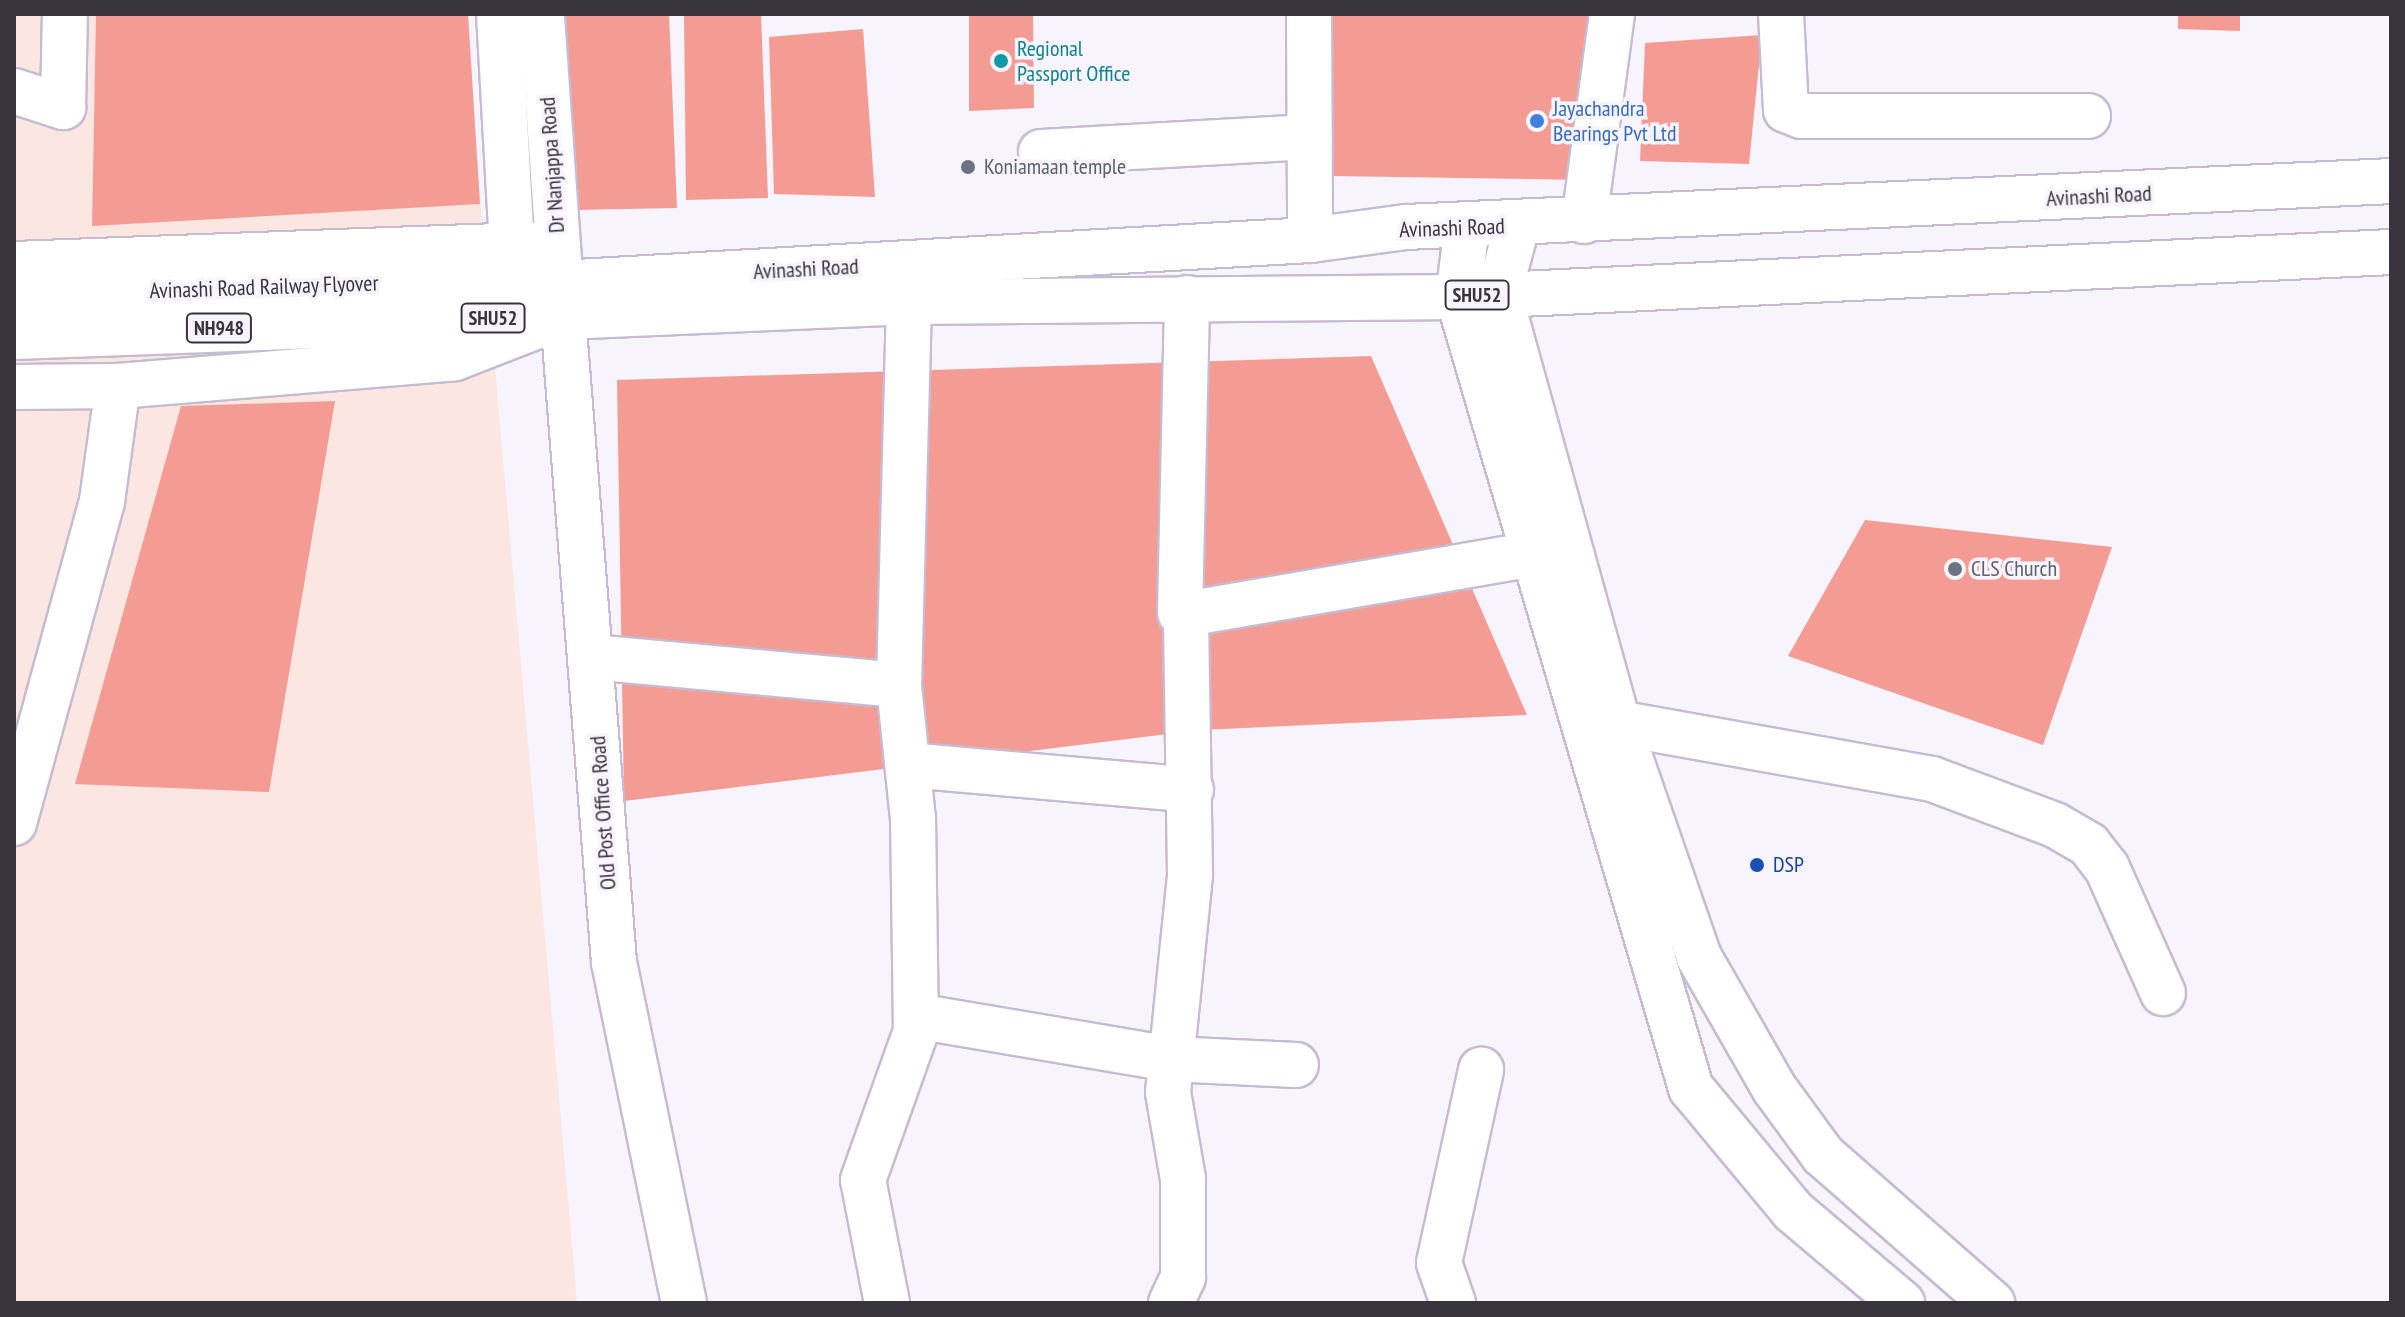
<!DOCTYPE html>
<html>
<head>
<meta charset="utf-8">
<style>
  body { margin:0 }
  #map { position:relative; width:2405px; height:1317px; overflow:hidden; background:#f7f4fd; font-family:"PT Sans Narrow",sans-serif }
  div>[style] { position:absolute }
  [style*='--x'] { left:calc(var(--x)*1px); top:calc(var(--y)*1px); width:calc(var(--w)*1px); rotate:calc(var(--a)*1deg) }
  .commercial>* { inset:0; background:#fbe6e2 }
  .building>* { inset:0; background:#f49b93 }
  .roads { filter:drop-shadow(2px 0 #c5bcd3) drop-shadow(-2px 0 #c5bcd3) drop-shadow(0 2px #c5bcd3) drop-shadow(0 -2px #c5bcd3) }
  .minor>* { height:44px; margin:-22px; padding:0 22px; transform-origin:22px; border-radius:22px; background:#fff }
  .major>* { height:44px; margin:-22px; padding:0 22px; transform-origin:22px; border-radius:22px; background:#fff }
  .highway>* { height:44px; margin:-22px; padding:0 22px; transform-origin:22px; border-radius:22px; background:#fff }
  .dots>* { width:22px; height:22px; translate:-50% -50%; box-sizing:border-box; border:4px solid #f7f4fd; border-radius:50% }
  span { translate:-50% -50%; white-space:nowrap; text-align:center; line-height:1.15; -webkit-text-stroke:7px #f7f4fd; paint-order:stroke }
  .shield-label span { padding:2px 6px; background:#f7f4fd; border:2px solid; border-radius:6px; -webkit-text-stroke-width:0 }
  .shield-label { font-size:20px; color:#38343d; font-weight:700 }
  .culture-label { font-size:22px; color:#0d838f }
  .left { translate:0 -50%; text-align:left }
  .shop-label { font-size:22px; color:#366cbe }
  .street-label { font-size:22px; color:#38343d }
  .worship-label { font-size:22px; color:#5b616d }
  .transit-label { font-size:22px; color:#164399 }
  .frame { position:absolute; inset:0; border:16px solid #38343d; pointer-events:none }
</style>
</head>
<body>
<div id="map">
  <div class="commercial">
    <i style="clip-path:polygon(14px 14px,464px 14px,577px 1303px,14px 1303px)"></i>
  </div>
  <div class="building">
    <i style="clip-path:polygon(96px 14px,468px 14px,480px 204px,92px 226px)"></i>
    <i style="clip-path:polygon(565px 14px,669px 14px,677px 208px,575px 210px)"></i>
    <i style="clip-path:polygon(684px 14px,761px 14px,768px 198px,686px 200px)"></i>
    <i style="clip-path:polygon(969px 14px,1033px 14px,1034px 108px,969px 111px)"></i>
    <i style="clip-path:polygon(1330px 14px,1612px 14px,1590px 180px,1332px 176px)"></i>
    <i style="clip-path:polygon(2178px 14px,2240px 14px,2240px 31px,2178px 29px)"></i>
    <i style="clip-path:polygon(863px 29px,875px 197px,774px 194px,769px 37px)"></i>
    <i style="clip-path:polygon(1762px 35px,1749px 164px,1640px 161px,1645px 43px)"></i>
    <i style="clip-path:polygon(1371px 356px,1527px 715px,1200px 730px,624px 801px,617px 380px)"></i>
    <i style="clip-path:polygon(335px 401px,269px 792px,75px 784px,181px 406px)"></i>
    <i style="clip-path:polygon(1865px 520px,2112px 547px,2043px 745px,1788px 656px)"></i>
  </div>
  <div class="roads">
    <div class="minor">
      <i style="--x:1309;--y:14;--w:226;--a:89.7"></i>
      <i style="--x:1781;--y:14;--w:96;--a:87"></i>
      <i style="--x:1786;--y:110;--w:17;--a:21"></i>
      <i style="--x:1802;--y:116;--w:286;--a:0"></i>
      <i style="--x:14;--y:91;--w:52;--a:18.1"></i>
      <i style="--x:63;--y:107;--w:93;--a:-88.8"></i>
      <i style="--x:1041;--y:152;--w:269;--a:-3.2"></i>
      <i style="--x:1584;--y:221;--w:209;--a:-82.3"></i>
      <i style="--x:14;--y:264;--w:537;--a:-2.13"></i>
      <i style="--x:14;--y:387;--w:104;--a:-0.6"></i>
      <i style="--x:118;--y:386;--w:338;--a:-4.7"></i>
      <i style="--x:455;--y:358;--w:105;--a:-21.2"></i>
      <i style="--x:1180;--y:613;--w:315;--a:-88.7"></i>
      <i style="--x:591;--y:657;--w:309;--a:5.2"></i>
      <i style="--x:1618;--y:723;--w:319;--a:10.1"></i>
      <i style="--x:1932;--y:779;--w:131;--a:20.5"></i>
      <i style="--x:2055;--y:825;--w:39;--a:30"></i>
      <i style="--x:2089;--y:845;--w:29;--a:52"></i>
      <i style="--x:2107;--y:868;--w:137;--a:65.9"></i>
      <i style="--x:908;--y:765;--w:284;--a:5"></i>
      <i style="--x:14;--y:823;--w:334;--a:-74.7"></i>
      <i style="--x:102;--y:501;--w:116;--a:-82.1"></i>
      <i style="--x:916;--y:1016;--w:258;--a:9.6"></i>
      <i style="--x:1170;--y:1059;--w:126;--a:2.7"></i>
      <i style="--x:887;--y:1303;--w:125;--a:-101"></i>
      <i style="--x:863;--y:1180;--w:158;--a:-70.4"></i>
      <i style="--x:916;--y:1031;--w:212;--a:-90.8"></i>
      <i style="--x:913;--y:819;--w:135;--a:-96"></i>
      <i style="--x:899;--y:685;--w:383;--a:-88.5"></i>
      <i style="--x:1171;--y:1303;--w:29;--a:-65"></i>
      <i style="--x:1183;--y:1277;--w:98;--a:-90"></i>
      <i style="--x:1183;--y:1179;--w:88;--a:-99.8"></i>
      <i style="--x:1168;--y:1092;--w:219;--a:-84.2"></i>
      <i style="--x:1190;--y:874;--w:260;--a:-90.9"></i>
      <i style="--x:1186;--y:614;--w:348;--a:-9.8"></i>
      <i style="--x:1453;--y:1303;--w:42;--a:-109.3"></i>
      <i style="--x:1439;--y:1263;--w:198;--a:-77.7"></i>
    </div>
    <div class="major">
      <i style="--x:1467;--y:226;--w:72;--a:97.2"></i>
      <i style="--x:1458;--y:297;--w:825;--a:73.59"></i>
      <i style="--x:1691;--y:1088;--w:160;--a:50.3"></i>
      <i style="--x:1793;--y:1211;--w:143;--a:40.2"></i>
      <i style="--x:1517;--y:226;--w:69;--a:105"></i>
      <i style="--x:1499;--y:293;--w:446;--a:74.5"></i>
      <i style="--x:1618;--y:723;--w:248;--a:70.9"></i>
      <i style="--x:1699;--y:957;--w:151;--a:60.2"></i>
      <i style="--x:1774;--y:1088;--w:83;--a:53.8"></i>
      <i style="--x:1823;--y:1155;--w:225;--a:41.2"></i>
      <i style="--x:560;--y:283;--w:751;--a:-3.28"></i>
      <i style="--x:1310;--y:240;--w:97;--a:-7.7"></i>
      <i style="--x:1406;--y:227;--w:986;--a:-2.67"></i>
      <i style="--x:684;--y:1303;--w:348;--a:-101.6"></i>
      <i style="--x:614;--y:962;--w:647;--a:-94.52"></i>
      <i style="--x:563;--y:317;--w:346;--a:-2.5"></i>
      <i style="--x:909;--y:302;--w:549;--a:-0.52"></i>
      <i style="--x:1458;--y:297;--w:934;--a:-2.76"></i>
    </div>
    <div class="highway">
      <i style="--x:499;--y:14;--w:270;--a:86.8"></i>
      <i style="--x:14;--y:297;--w:405;--a:-2.4"></i>
      <i style="--x:419;--y:280;--w:141;--a:1.2"></i>
      <i style="--x:14;--y:337;--w:549;--a:-2.09"></i>
      <i style="--x:563;--y:317;--w:304;--a:-94"></i>
    </div>
  </div>
  <div class="dots">
    <i style="left:1001px;top:61px;background:#0f9aa8"></i>
    <i style="left:1537px;top:121px;background:#3f7fe0"></i>
    <i style="left:968px;top:167px;background:#6b7280"></i>
    <i style="left:1955px;top:569px;background:#6b7280"></i>
    <i style="left:1757px;top:865px;background:#1a4fb4"></i>
  </div>
  <div class="shield-label">
    <span style="left:1477px;top:295px">SHU52</span>
    <span style="left:493px;top:318px">SHU52</span>
    <span style="left:219px;top:328px">NH948</span>
  </div>
  <div class="culture-label">
    <span class="left" style="left:1017px;top:61px">Regional<br>Passport Office</span>
  </div>
  <div class="shop-label">
    <span class="left" style="left:1553px;top:121px">Jayachandra<br>Bearings Pvt Ltd</span>
  </div>
  <div class="street-label">
    <span style="left:552px;top:165px;rotate:-94deg">Dr Nanjappa Road</span>
    <span style="left:2099px;top:196px;rotate:-3deg">Avinashi Road</span>
    <span style="left:1452px;top:228px;rotate:-2deg">Avinashi Road</span>
    <span style="left:806px;top:269px;rotate:-3deg">Avinashi Road</span>
    <span style="left:264px;top:287px;rotate:-2deg">Avinashi Road Railway Flyover</span>
    <span style="left:603px;top:813px;rotate:-94deg">Old Post Office Road</span>
  </div>
  <div class="worship-label">
    <span class="left" style="left:984px;top:167px">Koniamaan temple</span>
    <span class="left" style="left:1971px;top:569px">CLS Church</span>
  </div>
  <div class="transit-label">
    <span class="left" style="left:1773px;top:865px">DSP</span>
  </div>
  <div class="frame"></div>
</div>
</body>
</html>
